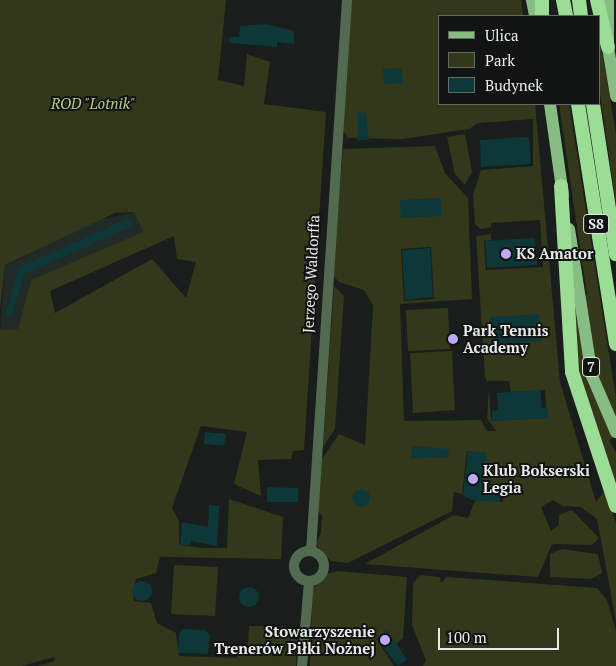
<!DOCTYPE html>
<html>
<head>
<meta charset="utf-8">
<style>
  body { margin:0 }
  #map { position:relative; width:616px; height:666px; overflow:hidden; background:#191d1b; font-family:"PT Serif",serif }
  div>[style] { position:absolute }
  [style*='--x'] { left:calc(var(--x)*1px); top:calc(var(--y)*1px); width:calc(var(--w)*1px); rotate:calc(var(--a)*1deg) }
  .built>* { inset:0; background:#202a26 }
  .green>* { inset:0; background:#33381a }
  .building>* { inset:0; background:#0e3837 }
  .round { border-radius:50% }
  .minor>* { height:10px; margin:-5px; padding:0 5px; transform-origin:5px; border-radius:5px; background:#526b50 }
  .minor>.ring { margin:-5px; padding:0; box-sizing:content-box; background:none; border:10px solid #526b50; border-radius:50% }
  .major>* { height:12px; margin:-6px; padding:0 6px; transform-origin:6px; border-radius:6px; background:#87bd82 }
  .highway>* { height:14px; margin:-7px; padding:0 7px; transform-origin:7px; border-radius:7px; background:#9cdd96 }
  .dots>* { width:14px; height:14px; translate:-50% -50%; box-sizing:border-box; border:2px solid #101412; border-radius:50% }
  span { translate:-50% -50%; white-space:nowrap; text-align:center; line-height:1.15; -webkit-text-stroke:4px #101412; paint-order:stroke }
  .shield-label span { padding:1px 4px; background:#101412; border:1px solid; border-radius:4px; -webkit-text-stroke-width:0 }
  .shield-label { font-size:14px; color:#e8ebea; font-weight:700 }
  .park-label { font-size:15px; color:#bfcb8a; font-style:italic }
  .poi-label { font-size:15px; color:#e8ebea; font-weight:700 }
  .left { translate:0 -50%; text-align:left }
  .right { translate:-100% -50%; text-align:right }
  .street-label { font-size:15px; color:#e8ebea }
  .legend { position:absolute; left:438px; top:15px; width:162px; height:90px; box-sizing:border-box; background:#101412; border:1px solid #666a68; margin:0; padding:6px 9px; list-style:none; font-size:15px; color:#e8ebea }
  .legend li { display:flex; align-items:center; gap:10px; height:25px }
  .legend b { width:25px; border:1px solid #666a68 }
  .scale { position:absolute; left:438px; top:628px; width:121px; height:22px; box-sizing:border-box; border:2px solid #e8ebea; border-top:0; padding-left:6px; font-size:15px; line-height:18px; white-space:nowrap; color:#e8ebea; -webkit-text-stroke:4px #101412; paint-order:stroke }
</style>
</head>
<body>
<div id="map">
  <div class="built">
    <i style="clip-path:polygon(134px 212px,143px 233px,31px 280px,18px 329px,0 330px,5px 266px,95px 221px)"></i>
  </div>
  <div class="green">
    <i style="clip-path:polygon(evenodd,0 0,226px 0,218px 80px,244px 86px,247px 54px,270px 62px,264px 104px,326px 112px,304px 450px,293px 451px,291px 459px,258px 460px,261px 496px,234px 484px,247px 432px,201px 426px,172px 508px,179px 521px,179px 545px,204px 548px,227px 548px,229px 499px,283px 517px,281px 559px,160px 557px,156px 573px,136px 579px,133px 592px,134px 601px,151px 603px,157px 623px,176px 633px,179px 656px,236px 658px,248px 644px,249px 626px,297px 627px,296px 666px,37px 666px,55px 661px,54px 657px,22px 666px,0 666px,0 330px,18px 329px,31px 280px,143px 232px,134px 212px,115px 213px,5px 265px,0 310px,0 0,174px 236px,177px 259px,196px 262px,186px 298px,152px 259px,55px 313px,50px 291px,174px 236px)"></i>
    <i style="clip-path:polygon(evenodd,351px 0,521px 0,523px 16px,440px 16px,440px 104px,535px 104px,560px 382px,596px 502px,605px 490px,616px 523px,616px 621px,597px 519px,581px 507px,563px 506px,553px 500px,541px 507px,551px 531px,559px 525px,559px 515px,572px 510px,599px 538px,592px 545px,552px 544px,538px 577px,365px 564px,454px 515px,468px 518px,476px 499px,503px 502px,505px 486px,482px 483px,485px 453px,467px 451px,462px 494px,454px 492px,452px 511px,348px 563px,331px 561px,316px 544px,321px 533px,322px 515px,317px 511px,322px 459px,339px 434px,365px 445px,373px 305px,364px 290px,339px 282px,332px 274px,343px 149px,435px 146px,445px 173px,468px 198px,472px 299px,400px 304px,404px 421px,481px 420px,487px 431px,496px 431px,487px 418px,489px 387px,491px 421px,547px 418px,545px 390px,511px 392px,509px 381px,487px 381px,485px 377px,476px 236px,491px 234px,491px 240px,484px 241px,486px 270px,543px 267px,540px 220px,491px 223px,491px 227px,481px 229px,475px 224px,473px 195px,481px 170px,533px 166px,533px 119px,478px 123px,469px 129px,403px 139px,348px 138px,340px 125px,351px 0,431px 247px,434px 299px,404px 301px,401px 249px,431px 247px)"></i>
    <i style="clip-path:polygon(600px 38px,616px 134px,616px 204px,600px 93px)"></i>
    <i style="clip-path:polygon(559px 104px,569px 104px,616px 398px,616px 437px,609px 440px,616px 453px,616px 495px,579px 384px,574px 298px,587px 295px)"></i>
    <i style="clip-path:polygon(465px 134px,472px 172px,465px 185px,455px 174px,447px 137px)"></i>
    <i style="clip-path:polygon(334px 286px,344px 296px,335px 429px,323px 447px)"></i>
    <i style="clip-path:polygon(448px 308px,450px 349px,408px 351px,406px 310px)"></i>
    <i style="clip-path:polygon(452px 351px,455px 410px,413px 413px,410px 353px)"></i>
    <i style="clip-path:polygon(562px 549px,598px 554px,602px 573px,591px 579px,550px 577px,550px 554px)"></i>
    <i style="clip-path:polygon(174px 565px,218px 567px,215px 616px,171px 614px)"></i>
    <i style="clip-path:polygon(337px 571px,407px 577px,403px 638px,396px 644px,387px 631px,376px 638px,394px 666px,310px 666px,312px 590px,327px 574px)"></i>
    <i style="clip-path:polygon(420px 575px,440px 577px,441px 583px,447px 577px,597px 588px,607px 600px,616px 631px,616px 666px,423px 666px,426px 660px,412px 625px,413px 583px)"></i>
  </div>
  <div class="building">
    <i style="clip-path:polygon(267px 24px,294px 31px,294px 44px,277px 42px,277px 47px,229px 43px,229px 37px,239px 37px,240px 26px)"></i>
    <i style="clip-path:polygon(402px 68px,403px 83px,384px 84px,383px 69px)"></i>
    <i style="clip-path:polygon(357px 112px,366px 113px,369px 140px,358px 140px)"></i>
    <i style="clip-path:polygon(523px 137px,529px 138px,531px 164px,481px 167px,480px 140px)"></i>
    <i style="clip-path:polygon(441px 198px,442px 216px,401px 218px,400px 200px)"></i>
    <i style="clip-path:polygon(130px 218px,133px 226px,24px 274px,12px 316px,6px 314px,19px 267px)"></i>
    <i style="clip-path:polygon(535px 238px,537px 265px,487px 268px,485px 241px)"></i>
    <i style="clip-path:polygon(430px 248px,433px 297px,405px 300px,402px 250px)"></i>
    <i style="clip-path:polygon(539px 314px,541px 341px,491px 344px,490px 317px)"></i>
    <i style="clip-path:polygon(540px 390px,542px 408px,548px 407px,548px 418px,492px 421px,492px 411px,498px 410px,497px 393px)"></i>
    <i style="clip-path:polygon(205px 432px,226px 434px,224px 446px,204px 444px)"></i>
    <i style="clip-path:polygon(412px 446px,449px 449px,448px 457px,411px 459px)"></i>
    <i style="clip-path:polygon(468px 451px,487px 453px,482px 484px,504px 486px,499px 502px,472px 500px,463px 495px)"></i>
    <i style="clip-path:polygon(267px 487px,298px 488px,298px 502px,267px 502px)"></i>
    <i class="round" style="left:352px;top:489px;width:18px;height:18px"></i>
    <i style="clip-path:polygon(209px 505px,219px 506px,217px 546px,191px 541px,190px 545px,180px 545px,182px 522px,208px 527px)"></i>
    <i class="round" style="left:132px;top:581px;width:20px;height:20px"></i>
    <i class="round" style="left:239px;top:587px;width:20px;height:20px"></i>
    <i style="clip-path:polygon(183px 629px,205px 630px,210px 635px,208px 654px,178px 653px,179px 634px)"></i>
    <i style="clip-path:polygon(387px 630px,407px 660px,398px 666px,376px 638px)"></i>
  </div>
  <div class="minor">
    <i style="--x:311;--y:551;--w:552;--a:-86.26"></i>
    <i class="ring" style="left:294px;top:551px;width:20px;height:20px"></i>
    <i style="--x:302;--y:666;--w:85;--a:-85.3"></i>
  </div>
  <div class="major">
    <i style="--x:532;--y:0;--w:16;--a:79"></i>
    <i style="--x:608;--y:0;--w:47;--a:90"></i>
    <i style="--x:608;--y:47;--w:50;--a:80.7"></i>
    <i style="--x:550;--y:104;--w:92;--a:81.9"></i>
    <i style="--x:569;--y:229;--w:149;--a:81.1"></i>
    <i style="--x:592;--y:376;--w:61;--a:66.8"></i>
  </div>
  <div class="highway">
    <i style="--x:542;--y:0;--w:16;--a:90"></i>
    <i style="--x:563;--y:0;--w:16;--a:79"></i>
    <i style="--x:579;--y:0;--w:16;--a:83"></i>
    <i style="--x:597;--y:0;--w:48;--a:76.8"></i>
    <i style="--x:578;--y:104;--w:243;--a:81"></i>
    <i style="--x:593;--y:104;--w:152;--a:81.3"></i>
    <i style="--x:561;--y:186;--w:186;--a:86.6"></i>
    <i style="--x:572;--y:372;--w:141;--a:71.8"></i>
  </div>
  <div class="dots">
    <i style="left:506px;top:254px;background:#bea9f5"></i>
    <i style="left:453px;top:339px;background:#bea9f5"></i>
    <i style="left:473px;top:479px;background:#bea9f5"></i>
    <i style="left:385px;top:640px;background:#bea9f5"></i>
  </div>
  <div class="shield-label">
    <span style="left:596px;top:224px">S8</span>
    <span style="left:591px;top:367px">7</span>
  </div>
  <div class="park-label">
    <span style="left:93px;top:104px">ROD "Lotnik"</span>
  </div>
  <div class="poi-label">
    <span class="left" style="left:516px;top:254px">KS Amator</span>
    <span class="left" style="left:463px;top:339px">Park Tennis<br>Academy</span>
    <span class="left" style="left:483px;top:479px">Klub Bokserski<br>Legia</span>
    <span class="right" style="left:375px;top:640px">Stowarzyszenie<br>Trenerów Piłki Nożnej</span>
  </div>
  <div class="street-label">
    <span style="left:311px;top:274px;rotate:-87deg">Jerzego Waldorffa</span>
  </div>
  <ul class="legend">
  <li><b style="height:6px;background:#87bd82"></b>Ulica</li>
  <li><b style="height:14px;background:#33381a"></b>Park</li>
  <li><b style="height:14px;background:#0e3837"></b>Budynek</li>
  </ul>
  <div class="scale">100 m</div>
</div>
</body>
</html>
